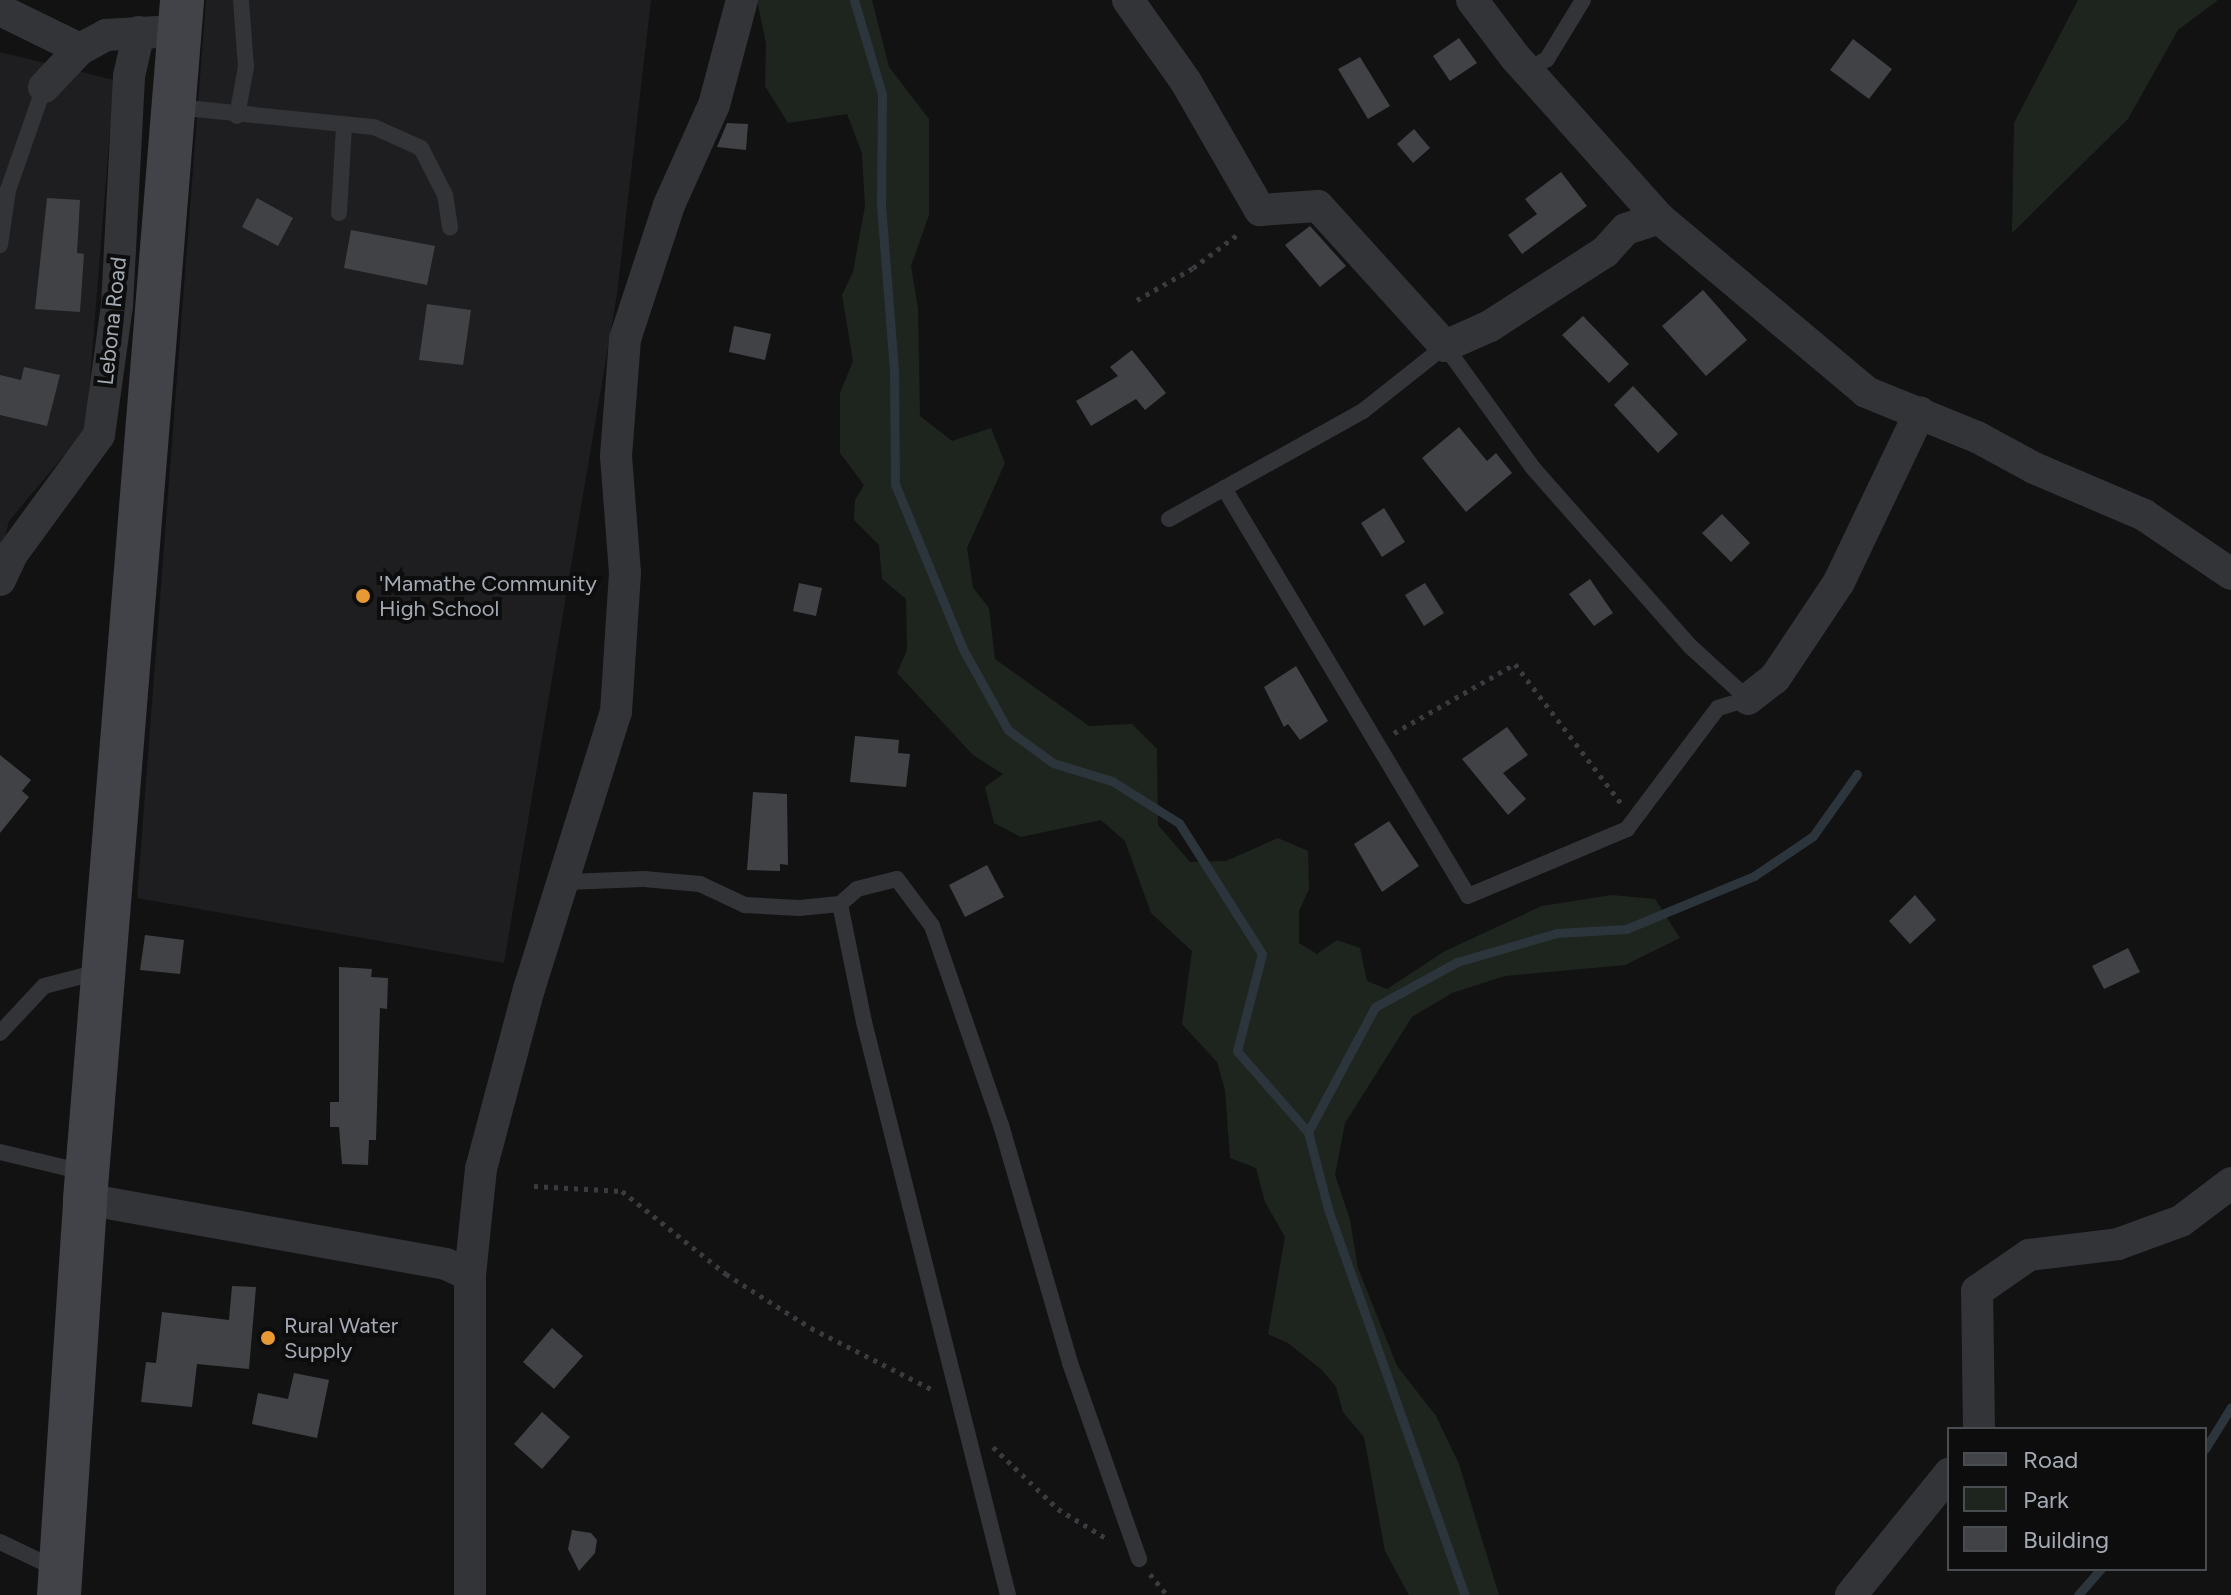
<!DOCTYPE html>
<html>
<head>
<meta charset="utf-8">
<style>
  body { margin:0 }
  #map { position:relative; width:2231px; height:1595px; overflow:hidden; background:#121213; font-family:Figtree,sans-serif }
  div>[style] { position:absolute }
  [style*='--x'] { left:calc(var(--x)*1px); top:calc(var(--y)*1px); width:calc(var(--w)*1px); rotate:calc(var(--a)*1deg) }
  .built>* { inset:0; background:#1e1e20 }
  .green>* { inset:0; background:#1e251e }
  .stream>* { height:9px; margin:-4.5px; padding:0 4.5px; transform-origin:4.5px; border-radius:4.5px; background:#2c353b }
  .building>* { inset:0; background:#414246 }
  .path>* { height:5px; margin-top:-2.5px; transform-origin:0; background:repeating-linear-gradient(90deg,#393b3f 0 4px,transparent 0 10px) }
  .lane>* { height:16px; margin:-8px; padding:0 8px; transform-origin:8px; border-radius:8px; background:#333438 }
  .street>* { height:32px; margin:-16px; padding:0 16px; transform-origin:16px; border-radius:16px; background:#333438 }
  .secondary>* { height:44px; margin:-22px; padding:0 22px; transform-origin:22px; border-radius:22px; background:#414348 }
  .dots>* { width:22px; height:22px; translate:-50% -50%; box-sizing:border-box; border:4px solid #0d0d0e; border-radius:50% }
  span { translate:-50% -50%; white-space:nowrap; text-align:center; line-height:1.15; -webkit-text-stroke:8px #0d0d0e; paint-order:stroke }
  .street-label { font-size:22px; color:#a4aab3 }
  .poi-label { font-size:22px; color:#a4aab3 }
  .left { translate:0 -50%; text-align:left }
  .legend { position:absolute; left:1947px; top:1427px; width:260px; height:144px; box-sizing:border-box; background:#0d0d0e; border:2px solid #494c50; margin:0; padding:10px 14px; list-style:none; font-size:24px; color:#a4aab3 }
  .legend li { display:flex; align-items:center; gap:16px; height:40px }
  .legend b { width:40px; border:2px solid #494c50 }
</style>
</head>
<body>
<div id="map">
  <div class="built">
    <i style="clip-path:polygon(206px 0,651px 0,617px 294px,504px 963px,137px 898px)"></i>
    <i style="clip-path:polygon(0 52px,114px 80px,86px 429px,9px 521px,0 558px)"></i>
  </div>
  <div class="green">
    <i style="clip-path:polygon(757px 0,872px 0,889px 67px,929px 119px,929px 215px,911px 266px,918px 308px,920px 416px,952px 441px,991px 428px,1005px 463px,967px 548px,973px 588px,989px 608px,995px 659px,1089px 726px,1132px 724px,1157px 749px,1158px 825px,1190px 862px,1226px 861px,1278px 838px,1308px 851px,1309px 889px,1299px 911px,1299px 943px,1317px 954px,1337px 940px,1360px 948px,1367px 981px,1387px 989px,1445px 951px,1542px 906px,1612px 895px,1655px 899px,1680px 938px,1625px 965px,1505px 976px,1452px 993px,1412px 1017px,1345px 1123px,1335px 1175px,1350px 1220px,1358px 1268px,1397px 1366px,1436px 1416px,1459px 1464px,1499px 1595px,1409px 1595px,1385px 1551px,1364px 1437px,1343px 1412px,1336px 1387px,1322px 1370px,1288px 1343px,1268px 1334px,1285px 1237px,1265px 1202px,1256px 1168px,1230px 1158px,1225px 1090px,1217px 1062px,1182px 1024px,1192px 951px,1151px 913px,1125px 841px,1101px 820px,1021px 837px,994px 823px,985px 787px,1003px 774px,973px 755px,897px 673px,907px 650px,906px 599px,882px 579px,879px 545px,854px 520px,855px 500px,864px 485px,840px 453px,840px 393px,853px 361px,842px 295px,853px 272px,865px 206px,862px 153px,847px 114px,788px 123px,765px 86px,766px 44px)"></i>
    <i style="clip-path:polygon(2078px 0,2218px 0,2178px 30px,2128px 119px,2012px 233px,2014px 123px)"></i>
  </div>
  <div class="stream">
    <i style="--x:854;--y:0;--w:98;--a:73.4"></i>
    <i style="--x:882;--y:94;--w:111;--a:90.5"></i>
    <i style="--x:881;--y:205;--w:166;--a:85.5"></i>
    <i style="--x:894;--y:370;--w:114;--a:89.5"></i>
    <i style="--x:895;--y:484;--w:181;--a:67.6"></i>
    <i style="--x:964;--y:651;--w:90;--a:60.9"></i>
    <i style="--x:1008;--y:730;--w:56;--a:36.3"></i>
    <i style="--x:1053;--y:763;--w:62;--a:17"></i>
    <i style="--x:1112;--y:781;--w:79;--a:32.1"></i>
    <i style="--x:1179;--y:823;--w:155;--a:57.6"></i>
    <i style="--x:1262;--y:954;--w:100;--a:104.5"></i>
    <i style="--x:1237;--y:1051;--w:108;--a:48.8"></i>
    <i style="--x:1308;--y:1132;--w:80;--a:75.4"></i>
    <i style="--x:1328;--y:1209;--w:410;--a:70.5"></i>
    <i style="--x:1308;--y:1132;--w:142;--a:-61.8"></i>
    <i style="--x:1375;--y:1007;--w:94;--a:-28.8"></i>
    <i style="--x:1457;--y:962;--w:104;--a:-16.2"></i>
    <i style="--x:1557;--y:933;--w:69;--a:-3.3"></i>
    <i style="--x:1626;--y:929;--w:139;--a:-22.5"></i>
    <i style="--x:1754;--y:876;--w:71;--a:-34.1"></i>
    <i style="--x:1813;--y:836;--w:76;--a:-54.6"></i>
    <i style="--x:2205;--y:1449;--w:49;--a:-58.2"></i>
    <i style="--x:2078;--y:1595;--w:35;--a:-49"></i>
  </div>
  <div class="building">
    <i style="clip-path:polygon(1459px 38px,1477px 63px,1450px 81px,1433px 56px)"></i>
    <i style="clip-path:polygon(1853px 39px,1892px 69px,1869px 99px,1830px 70px)"></i>
    <i style="clip-path:polygon(1360px 57px,1390px 106px,1368px 119px,1338px 69px)"></i>
    <i style="clip-path:polygon(727px 123px,748px 124px,746px 150px,717px 147px)"></i>
    <i style="clip-path:polygon(1414px 129px,1430px 148px,1413px 163px,1397px 144px)"></i>
    <i style="clip-path:polygon(1561px 172px,1587px 206px,1522px 254px,1508px 235px,1537px 214px,1525px 199px)"></i>
    <i style="clip-path:polygon(47px 198px,80px 200px,77px 253px,84px 254px,80px 312px,35px 309px)"></i>
    <i style="clip-path:polygon(257px 198px,293px 218px,278px 246px,242px 227px)"></i>
    <i style="clip-path:polygon(1310px 226px,1346px 266px,1320px 287px,1285px 245px)"></i>
    <i style="clip-path:polygon(351px 230px,435px 246px,427px 285px,344px 268px)"></i>
    <i style="clip-path:polygon(1703px 290px,1747px 340px,1706px 376px,1662px 326px)"></i>
    <i style="clip-path:polygon(427px 304px,471px 310px,463px 365px,419px 360px)"></i>
    <i style="clip-path:polygon(1583px 316px,1629px 364px,1609px 383px,1562px 335px)"></i>
    <i style="clip-path:polygon(734px 326px,771px 334px,765px 360px,729px 352px)"></i>
    <i style="clip-path:polygon(1132px 350px,1166px 393px,1145px 410px,1136px 399px,1091px 426px,1076px 401px,1118px 376px,1110px 367px)"></i>
    <i style="clip-path:polygon(24px 367px,60px 375px,47px 426px,0 415px,0 375px,21px 380px)"></i>
    <i style="clip-path:polygon(1633px 386px,1678px 434px,1658px 453px,1614px 405px)"></i>
    <i style="clip-path:polygon(1459px 427px,1487px 461px,1496px 453px,1512px 473px,1466px 512px,1422px 458px)"></i>
    <i style="clip-path:polygon(1384px 508px,1405px 542px,1382px 557px,1361px 523px)"></i>
    <i style="clip-path:polygon(1722px 514px,1750px 543px,1731px 562px,1702px 533px)"></i>
    <i style="clip-path:polygon(1590px 579px,1613px 613px,1594px 626px,1569px 594px)"></i>
    <i style="clip-path:polygon(799px 583px,822px 588px,816px 616px,793px 611px)"></i>
    <i style="clip-path:polygon(1425px 583px,1444px 613px,1424px 626px,1405px 595px)"></i>
    <i style="clip-path:polygon(1296px 666px,1328px 721px,1300px 740px,1288px 724px,1284px 727px,1264px 687px)"></i>
    <i style="clip-path:polygon(1507px 727px,1528px 755px,1503px 773px,1526px 799px,1508px 815px,1462px 759px)"></i>
    <i style="clip-path:polygon(855px 736px,899px 740px,898px 753px,910px 754px,906px 787px,850px 782px)"></i>
    <i style="clip-path:polygon(0 755px,31px 780px,22px 791px,29px 797px,0 833px)"></i>
    <i style="clip-path:polygon(753px 792px,787px 794px,788px 865px,780px 864px,780px 871px,747px 870px)"></i>
    <i style="clip-path:polygon(1389px 821px,1419px 866px,1382px 892px,1354px 844px)"></i>
    <i style="clip-path:polygon(987px 865px,1004px 897px,965px 917px,949px 885px)"></i>
    <i style="clip-path:polygon(1915px 895px,1936px 920px,1910px 944px,1889px 921px)"></i>
    <i style="clip-path:polygon(145px 935px,184px 940px,180px 974px,140px 970px)"></i>
    <i style="clip-path:polygon(2128px 948px,2140px 972px,2104px 989px,2092px 966px)"></i>
    <i style="clip-path:polygon(339px 967px,372px 969px,371px 977px,388px 978px,387px 1009px,380px 1008px,376px 1140px,369px 1140px,368px 1165px,342px 1164px,339px 1127px,330px 1127px,330px 1102px,339px 1102px)"></i>
    <i style="clip-path:polygon(232px 1286px,256px 1287px,249px 1369px,197px 1364px,192px 1407px,141px 1402px,146px 1362px,156px 1363px,162px 1312px,229px 1320px)"></i>
    <i style="clip-path:polygon(552px 1328px,583px 1356px,554px 1389px,523px 1362px)"></i>
    <i style="clip-path:polygon(294px 1373px,329px 1380px,317px 1438px,252px 1424px,258px 1393px,288px 1399px)"></i>
    <i style="clip-path:polygon(542px 1412px,570px 1437px,542px 1469px,514px 1444px)"></i>
    <i style="clip-path:polygon(572px 1530px,591px 1533px,597px 1540px,595px 1553px,579px 1571px,568px 1549px)"></i>
  </div>
  <div class="path">
    <i style="--x:1137;--y:300;--w:64;--a:-29.7"></i>
    <i style="--x:1193;--y:268;--w:60;--a:-36.9"></i>
    <i style="--x:1394;--y:733;--w:139;--a:-29.7"></i>
    <i style="--x:1515;--y:664;--w:175;--a:52.7"></i>
    <i style="--x:534;--y:1186;--w:88;--a:3.3"></i>
    <i style="--x:622;--y:1191;--w:133;--a:38.6"></i>
    <i style="--x:726;--y:1274;--w:101;--a:32.4"></i>
    <i style="--x:811;--y:1328;--w:137;--a:26.9"></i>
    <i style="--x:993;--y:1447;--w:90;--a:43.6"></i>
    <i style="--x:1058;--y:1509;--w:60;--a:31.3"></i>
    <i style="--x:1150;--y:1574;--w:27;--a:51"></i>
  </div>
  <div class="lane">
    <i style="--x:1528;--y:70;--w:22;--a:-30"></i>
    <i style="--x:1547;--y:59;--w:69;--a:-58.6"></i>
    <i style="--x:176;--y:107;--w:199;--a:5.8"></i>
    <i style="--x:374;--y:127;--w:51;--a:24.1"></i>
    <i style="--x:421;--y:148;--w:53;--a:62.9"></i>
    <i style="--x:445;--y:195;--w:33;--a:81"></i>
    <i style="--x:237;--y:116;--w:50;--a:-79.6"></i>
    <i style="--x:246;--y:67;--w:67;--a:-94.3"></i>
    <i style="--x:339;--y:213;--w:88;--a:-86.7"></i>
    <i style="--x:0;--y:245;--w:56;--a:-81.7"></i>
    <i style="--x:8;--y:190;--w:109;--a:-70.7"></i>
    <i style="--x:1224;--y:488;--w:475;--a:59.1"></i>
    <i style="--x:1468;--y:896;--w:173;--a:-22.8"></i>
    <i style="--x:1627;--y:829;--w:151;--a:-53.1"></i>
    <i style="--x:1718;--y:708;--w:31;--a:-17"></i>
    <i style="--x:1169;--y:519;--w:222;--a:-29.1"></i>
    <i style="--x:1363;--y:411;--w:105;--a:-38.4"></i>
    <i style="--x:1445;--y:346;--w:150;--a:54.2"></i>
    <i style="--x:1533;--y:468;--w:239;--a:48.6"></i>
    <i style="--x:1691;--y:647;--w:77;--a:42.4"></i>
    <i style="--x:566;--y:882;--w:78;--a:-2.2"></i>
    <i style="--x:644;--y:879;--w:56;--a:5.1"></i>
    <i style="--x:700;--y:884;--w:50;--a:25"></i>
    <i style="--x:745;--y:905;--w:54;--a:3.2"></i>
    <i style="--x:799;--y:908;--w:41;--a:-5.6"></i>
    <i style="--x:840;--y:904;--w:23;--a:-41"></i>
    <i style="--x:857;--y:889;--w:41;--a:-14"></i>
    <i style="--x:897;--y:879;--w:59;--a:53.3"></i>
    <i style="--x:932;--y:926;--w:211;--a:70.9"></i>
    <i style="--x:1001;--y:1125;--w:248;--a:73.8"></i>
    <i style="--x:1070;--y:1363;--w:208;--a:70.6"></i>
    <i style="--x:840;--y:904;--w:120;--a:78.5"></i>
    <i style="--x:864;--y:1022;--w:591;--a:75.89"></i>
    <i style="--x:0;--y:1033;--w:64;--a:-46.9"></i>
    <i style="--x:44;--y:986;--w:60;--a:-14.5"></i>
    <i style="--x:0;--y:1152;--w:86;--a:13.4"></i>
    <i style="--x:0;--y:1542;--w:65;--a:25.4"></i>
  </div>
  <div class="street">
    <i style="--x:1128;--y:0;--w:100;--a:54.7"></i>
    <i style="--x:1186;--y:82;--w:148;--a:60"></i>
    <i style="--x:1260;--y:210;--w:58;--a:-3.9"></i>
    <i style="--x:1318;--y:206;--w:189;--a:47.8"></i>
    <i style="--x:1445;--y:346;--w:49;--a:-24"></i>
    <i style="--x:1490;--y:326;--w:137;--a:-32.8"></i>
    <i style="--x:1605;--y:252;--w:31;--a:-48"></i>
    <i style="--x:1626;--y:229;--w:35;--a:-18"></i>
    <i style="--x:1472;--y:0;--w:71;--a:53"></i>
    <i style="--x:1515;--y:57;--w:216;--a:48.2"></i>
    <i style="--x:1659;--y:218;--w:270;--a:40"></i>
    <i style="--x:1866;--y:392;--w:120;--a:22.1"></i>
    <i style="--x:1977;--y:437;--w:65;--a:28.5"></i>
    <i style="--x:2034;--y:468;--w:120;--a:23.1"></i>
    <i style="--x:2144;--y:515;--w:105;--a:34.1"></i>
    <i style="--x:0;--y:10;--w:89;--a:26"></i>
    <i style="--x:44;--y:87;--w:52;--a:-46.5"></i>
    <i style="--x:80;--y:49;--w:30;--a:-28"></i>
    <i style="--x:106;--y:35;--w:52;--a:-3.3"></i>
    <i style="--x:0;--y:580;--w:29;--a:-65"></i>
    <i style="--x:12;--y:554;--w:147;--a:-53.8"></i>
    <i style="--x:99;--y:435;--w:130;--a:-82.1"></i>
    <i style="--x:117;--y:306;--w:230;--a:-87"></i>
    <i style="--x:129;--y:76;--w:45;--a:-77.2"></i>
    <i style="--x:1748;--y:699;--w:34;--a:-38"></i>
    <i style="--x:1775;--y:678;--w:115;--a:-56.3"></i>
    <i style="--x:1839;--y:582;--w:188;--a:-64.5"></i>
    <i style="--x:85;--y:1199;--w:367;--a:10.2"></i>
    <i style="--x:446;--y:1264;--w:26;--a:25"></i>
    <i style="--x:1979;--y:1429;--w:138;--a:-90.8"></i>
    <i style="--x:1977;--y:1291;--w:63;--a:-34.7"></i>
    <i style="--x:2029;--y:1255;--w:90;--a:-7"></i>
    <i style="--x:2118;--y:1244;--w:67;--a:-20.1"></i>
    <i style="--x:2181;--y:1221;--w:63;--a:-37.2"></i>
    <i style="--x:470;--y:1595;--w:320;--a:-90"></i>
    <i style="--x:470;--y:1275;--w:107;--a:-84.1"></i>
    <i style="--x:481;--y:1169;--w:186;--a:-75.1"></i>
    <i style="--x:529;--y:989;--w:290;--a:-72.6"></i>
    <i style="--x:616;--y:712;--w:139;--a:-86.3"></i>
    <i style="--x:625;--y:573;--w:117;--a:-94.4"></i>
    <i style="--x:616;--y:456;--w:117;--a:-85.6"></i>
    <i style="--x:625;--y:339;--w:141;--a:-71.8"></i>
    <i style="--x:669;--y:205;--w:110;--a:-65.8"></i>
    <i style="--x:714;--y:105;--w:109;--a:-75.1"></i>
    <i style="--x:1851;--y:1595;--w:156;--a:-51"></i>
  </div>
  <div class="secondary">
    <i style="--x:59;--y:1595;--w:397;--a:-86.2"></i>
    <i style="--x:85;--y:1199;--w:1203;--a:-85.37"></i>
  </div>
  <div class="dots">
    <i style="left:363px;top:596px;background:#e79935"></i>
    <i style="left:268px;top:1338px;background:#e79935"></i>
  </div>
  <div class="street-label">
    <span style="left:112px;top:321px;rotate:-84deg">Lebona Road</span>
  </div>
  <div class="poi-label">
    <span class="left" style="left:379px;top:596px">'Mamathe Community<br>High School</span>
    <span class="left" style="left:284px;top:1338px">Rural Water<br>Supply</span>
  </div>
  <ul class="legend">
  <li><b style="height:10px;background:#414348"></b>Road</li>
  <li><b style="height:22px;background:#1e251e"></b>Park</li>
  <li><b style="height:22px;background:#414246"></b>Building</li>
  </ul>
</div>
</body>
</html>
